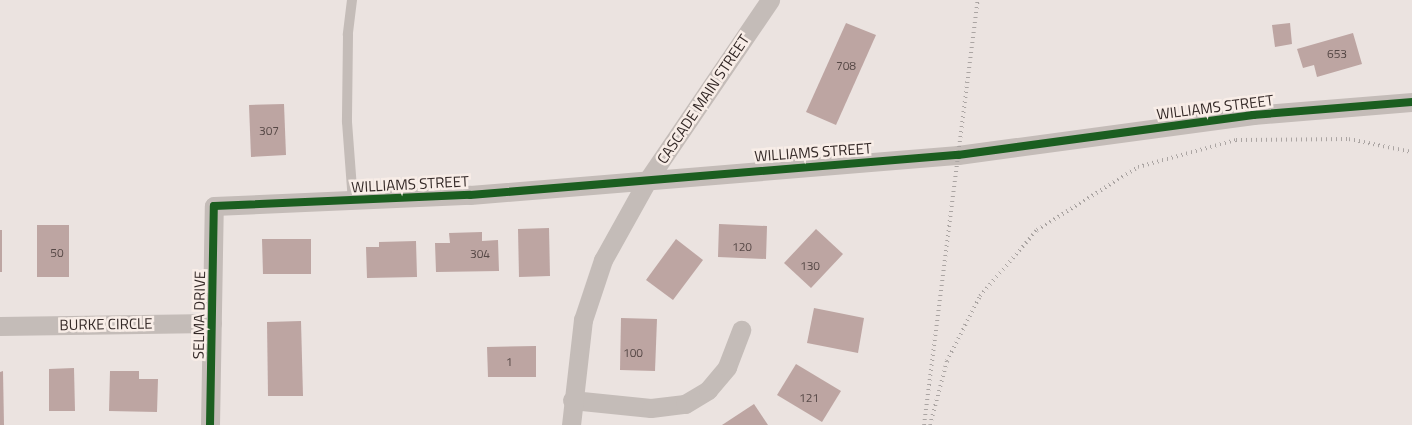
<!DOCTYPE html>
<html>
<head>
<meta charset="utf-8">
<style>
  body { margin:0 }
  #map { position:relative; width:1412px; height:425px; overflow:hidden; background:#ebe3e0; font-family:"Titillium Web",sans-serif }
  div>[style] { position:absolute }
  [style*='--x'] { left:calc(var(--x)*1px); top:calc(var(--y)*1px); width:calc(var(--w)*1px); rotate:calc(var(--a)*1deg) }
  .building>* { inset:0; background:#bda5a2 }
  .service>* { height:10px; margin:-5px; padding:0 5px; transform-origin:5px; border-radius:5px; background:#c4bcb8 }
  .minor>* { height:19px; margin:-9.5px; padding:0 9.5px; transform-origin:9.5px; border-radius:9.5px; background:#c4bcb8 }
  .rail>* { height:4px; margin-top:-2px; transform-origin:0; background:repeating-linear-gradient(90deg,#aba5a3 0 1px,transparent 0 5px) }
  .cycleway>* { height:8px; margin:-4px; padding:0 4px; transform-origin:4px; border-radius:4px; background:#1b5e20 }
  span { translate:-50% -50%; white-space:nowrap; text-align:center; line-height:1.15; -webkit-text-stroke:5px #f8ede7; paint-order:stroke }
  .number-label { font-size:12px; color:#564846 }
  .number-label span { -webkit-text-stroke-width:0 }
  .street-label { font-size:15px; color:#342927 }
</style>
</head>
<body>
<div id="map">
  <div class="building">
    <i style="clip-path:polygon(846px 23px,876px 35px,836px 125px,806px 112px)"></i>
    <i style="clip-path:polygon(1290px 23px,1292px 44px,1275px 47px,1272px 25px)"></i>
    <i style="clip-path:polygon(1353px 33px,1362px 64px,1317px 77px,1314px 65px,1303px 68px,1297px 49px)"></i>
    <i style="clip-path:polygon(284px 104px,286px 155px,251px 157px,249px 105px)"></i>
    <i style="clip-path:polygon(719px 224px,767px 226px,766px 259px,718px 257px)"></i>
    <i style="clip-path:polygon(37px 225px,69px 225px,69px 277px,37px 277px)"></i>
    <i style="clip-path:polygon(549px 228px,550px 276px,519px 277px,518px 229px)"></i>
    <i style="clip-path:polygon(816px 229px,843px 254px,811px 288px,784px 263px)"></i>
    <i style="clip-path:polygon(0 230px,2px 230px,2px 272px,0 272px)"></i>
    <i style="clip-path:polygon(482px 232px,482px 241px,498px 240px,499px 271px,436px 272px,435px 243px,450px 243px,449px 233px)"></i>
    <i style="clip-path:polygon(262px 239px,311px 239px,311px 274px,263px 274px)"></i>
    <i style="clip-path:polygon(676px 239px,703px 260px,673px 300px,646px 280px)"></i>
    <i style="clip-path:polygon(416px 241px,417px 277px,367px 278px,366px 247px,379px 247px,379px 242px)"></i>
    <i style="clip-path:polygon(814px 308px,864px 318px,858px 353px,807px 343px)"></i>
    <i style="clip-path:polygon(621px 318px,657px 319px,655px 371px,620px 370px)"></i>
    <i style="clip-path:polygon(301px 321px,303px 396px,268px 396px,267px 322px)"></i>
    <i style="clip-path:polygon(536px 346px,536px 377px,488px 377px,487px 347px)"></i>
    <i style="clip-path:polygon(796px 364px,841px 391px,822px 422px,777px 395px)"></i>
    <i style="clip-path:polygon(74px 368px,75px 411px,49px 411px,49px 369px)"></i>
    <i style="clip-path:polygon(3px 371px,4px 425px,0 425px,0 372px)"></i>
    <i style="clip-path:polygon(110px 371px,139px 371px,139px 379px,158px 379px,157px 412px,109px 411px)"></i>
    <i style="clip-path:polygon(754px 404px,768px 425px,722px 425px)"></i>
  </div>
  <div class="service">
    <i style="--x:352;--y:0;--w:35;--a:97"></i>
    <i style="--x:348;--y:35;--w:87;--a:90.7"></i>
    <i style="--x:347;--y:122;--w:79;--a:85.7"></i>
  </div>
  <div class="minor">
    <i style="--x:0;--y:326;--w:212;--a:-0.8"></i>
    <i style="--x:572;--y:400;--w:79;--a:5.8"></i>
    <i style="--x:651;--y:408;--w:34;--a:-7"></i>
    <i style="--x:685;--y:404;--w:27;--a:-31"></i>
    <i style="--x:708;--y:390;--w:30;--a:-50"></i>
    <i style="--x:727;--y:367;--w:40;--a:-69"></i>
    <i style="--x:210;--y:425;--w:219;--a:-89"></i>
    <i style="--x:214;--y:206;--w:256;--a:-2.5"></i>
    <i style="--x:470;--y:195;--w:490;--a:-4.7"></i>
    <i style="--x:958;--y:155;--w:298;--a:-7.7"></i>
    <i style="--x:1253;--y:115;--w:160;--a:-4.7"></i>
    <i style="--x:571;--y:425;--w:106;--a:-83.5"></i>
    <i style="--x:583;--y:320;--w:63;--a:-71.6"></i>
    <i style="--x:603;--y:260;--w:90;--a:-60.9"></i>
    <i style="--x:647;--y:181;--w:219;--a:-55.8"></i>
  </div>
  <div class="rail">
    <i style="--x:924;--y:425;--w:428;--a:-82.8"></i>
    <i style="--x:930;--y:425;--w:66;--a:-75.1"></i>
    <i style="--x:947;--y:361;--w:73;--a:-63.1"></i>
    <i style="--x:980;--y:296;--w:87;--a:-49.2"></i>
    <i style="--x:1037;--y:230;--w:119;--a:-32"></i>
    <i style="--x:1138;--y:167;--w:102;--a:-15.4"></i>
    <i style="--x:1236;--y:140;--w:113;--a:-0.5"></i>
    <i style="--x:1349;--y:139;--w:64;--a:11.7"></i>
  </div>
  <div class="cycleway">
    <i style="--x:210;--y:425;--w:219;--a:-89"></i>
    <i style="--x:214;--y:206;--w:256;--a:-2.5"></i>
    <i style="--x:470;--y:195;--w:490;--a:-4.7"></i>
    <i style="--x:958;--y:155;--w:298;--a:-7.7"></i>
    <i style="--x:1253;--y:115;--w:160;--a:-4.7"></i>
  </div>
  <div class="number-label">
    <span style="left:1337px;top:54px">653</span>
    <span style="left:846px;top:66px">708</span>
    <span style="left:269px;top:131px">307</span>
    <span style="left:742px;top:247px">120</span>
    <span style="left:57px;top:253px">50</span>
    <span style="left:480px;top:254px">304</span>
    <span style="left:810px;top:266px">130</span>
    <span style="left:633px;top:353px">100</span>
    <span style="left:509px;top:362px">1</span>
    <span style="left:809px;top:398px">121</span>
  </div>
  <div class="street-label">
    <span style="left:703px;top:99px;rotate:-56deg">CASCADE MAIN STREET</span>
    <span style="left:1215px;top:107px;rotate:-7deg">WILLIAMS STREET</span>
    <span style="left:813px;top:152px;rotate:-4deg">WILLIAMS STREET</span>
    <span style="left:410px;top:184px;rotate:-3deg">WILLIAMS STREET</span>
    <span style="left:199px;top:315px;rotate:-89deg">SELMA DRIVE</span>
    <span style="left:106px;top:324px;rotate:-1deg">BURKE CIRCLE</span>
  </div>
</div>
</body>
</html>
